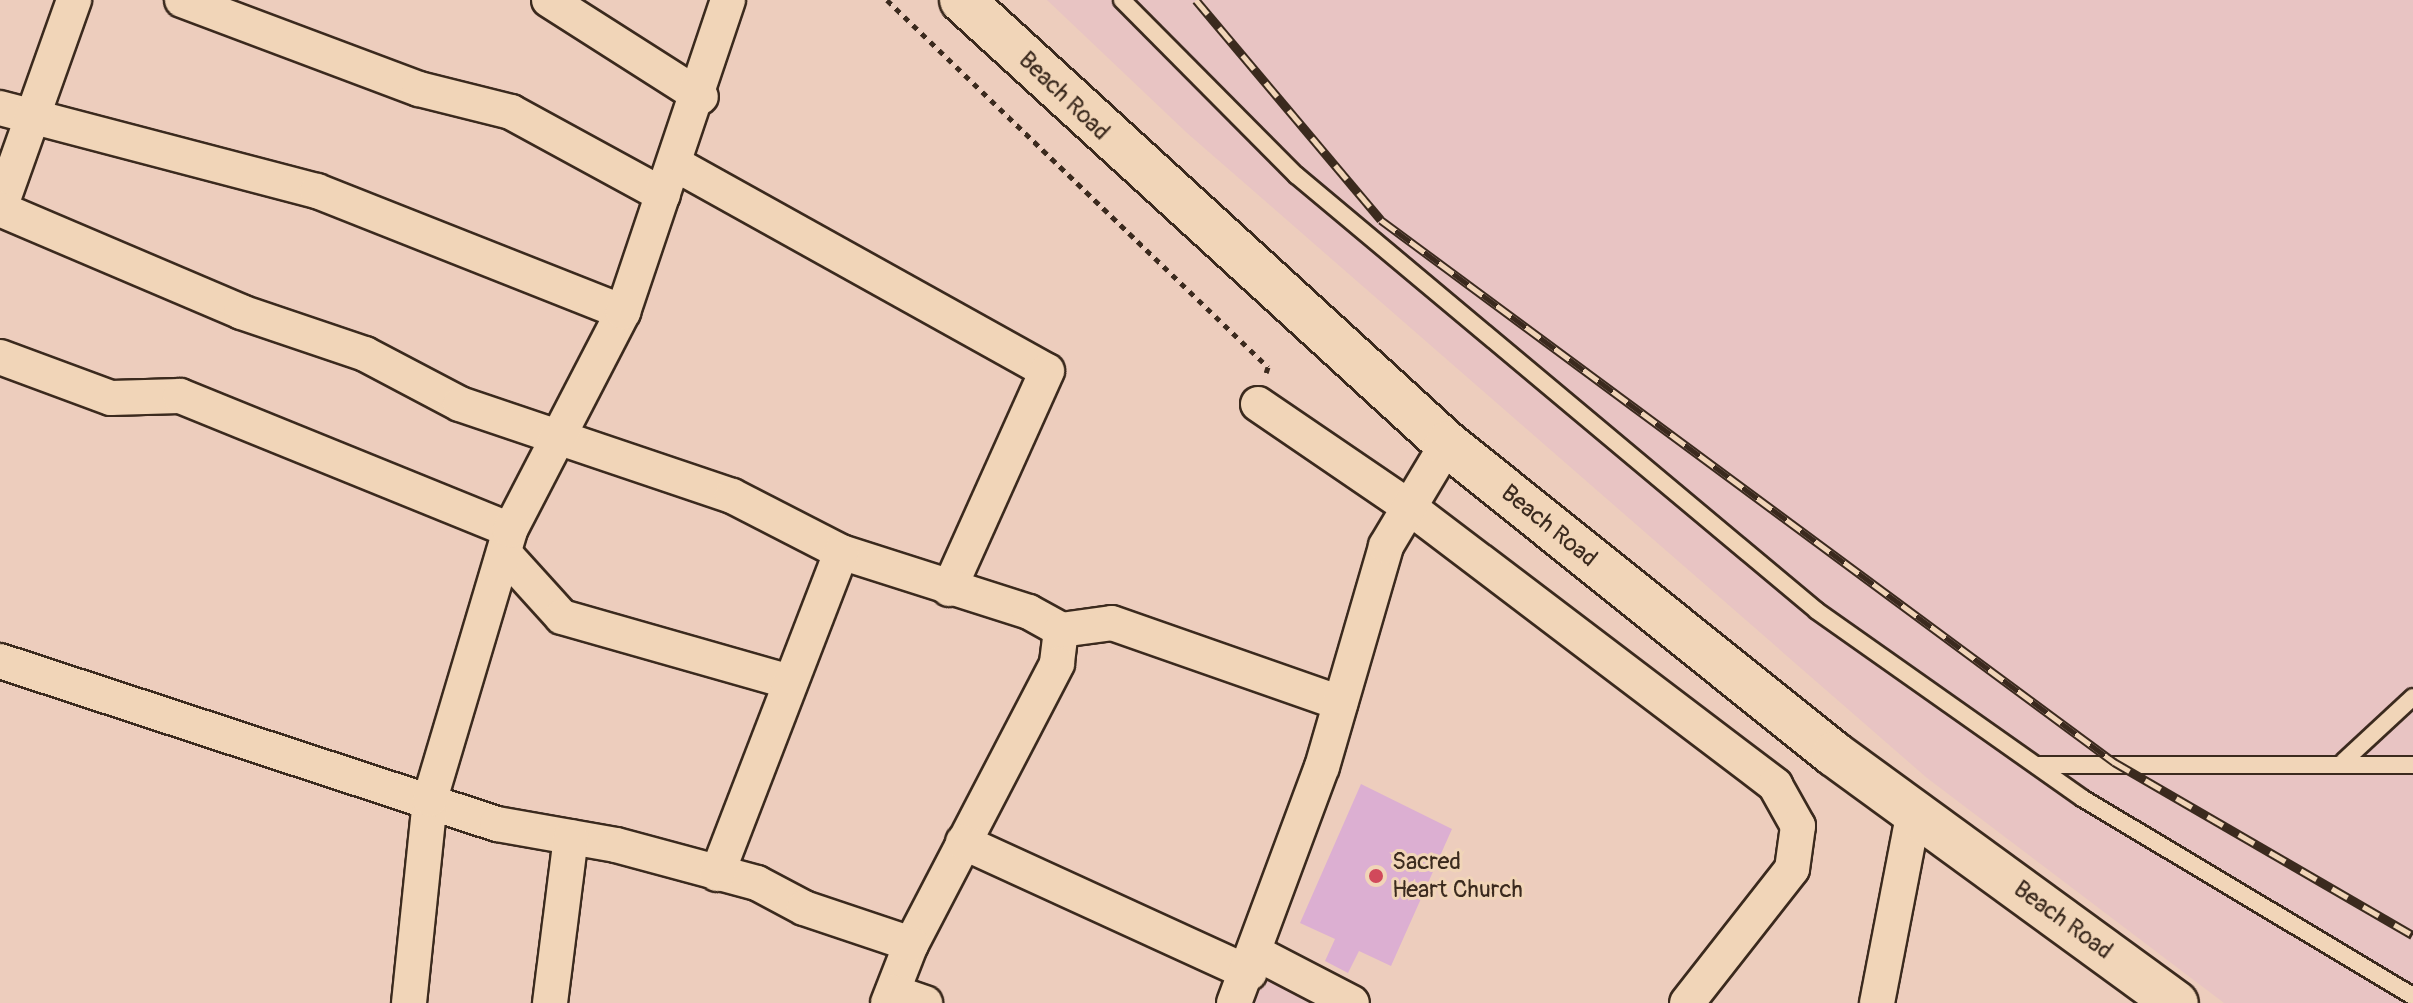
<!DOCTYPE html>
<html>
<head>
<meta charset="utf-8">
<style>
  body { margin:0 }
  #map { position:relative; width:2413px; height:1003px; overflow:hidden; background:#edcdbd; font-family:Pangolin,sans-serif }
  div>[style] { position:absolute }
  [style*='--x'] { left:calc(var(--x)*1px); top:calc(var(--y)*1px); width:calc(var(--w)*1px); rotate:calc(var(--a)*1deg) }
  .built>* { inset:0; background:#e8c4c3 }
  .building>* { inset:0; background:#dcafd2 }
  .path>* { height:5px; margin-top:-2.5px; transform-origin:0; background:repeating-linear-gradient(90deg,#3b2a1e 0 6px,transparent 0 12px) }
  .roads { filter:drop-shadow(2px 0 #3b2a1e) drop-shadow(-2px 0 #3b2a1e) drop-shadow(0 2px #3b2a1e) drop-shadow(0 -2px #3b2a1e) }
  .service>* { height:16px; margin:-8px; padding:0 8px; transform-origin:8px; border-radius:8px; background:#f1d5b8 }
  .minor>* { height:34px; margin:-17px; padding:0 17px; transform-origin:17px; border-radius:17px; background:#f1d5b8 }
  .primary>* { height:44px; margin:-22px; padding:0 22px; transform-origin:22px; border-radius:22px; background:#f1d5b8 }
  .rail>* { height:9px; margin-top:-4.5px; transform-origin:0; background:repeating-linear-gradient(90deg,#f1d5b8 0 18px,#3b2a1e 0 36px); box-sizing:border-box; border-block:2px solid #3b2a1e }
  .dots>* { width:22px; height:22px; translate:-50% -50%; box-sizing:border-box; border:4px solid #f1d5b8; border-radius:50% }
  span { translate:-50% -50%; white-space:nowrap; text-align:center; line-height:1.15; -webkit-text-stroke:6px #f1d5b8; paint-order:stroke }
  .street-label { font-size:24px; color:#3b2a1e }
  .poi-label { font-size:24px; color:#3b2a1e }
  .left { translate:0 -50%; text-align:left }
</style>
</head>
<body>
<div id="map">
  <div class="built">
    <i style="clip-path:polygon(1047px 0,2413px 0,2413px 1003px,2224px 1003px,1927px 778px,1187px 133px)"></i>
    <i style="clip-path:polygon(1263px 968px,1333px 1003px,1248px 1003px)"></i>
  </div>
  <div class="building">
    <i style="clip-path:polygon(1361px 784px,1452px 829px,1391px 966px,1359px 951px,1348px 973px,1325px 961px,1335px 939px,1300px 923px)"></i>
  </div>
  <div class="path">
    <i style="--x:887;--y:0;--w:529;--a:43.93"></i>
    <i style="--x:1268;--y:367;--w:6;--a:108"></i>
  </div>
  <div class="roads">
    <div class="service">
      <i style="--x:1122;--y:0;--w:247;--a:45.2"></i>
      <i style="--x:1296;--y:175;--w:679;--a:39.92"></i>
      <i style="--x:1817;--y:611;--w:324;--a:35.2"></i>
      <i style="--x:2082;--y:798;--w:386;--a:30.9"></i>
      <i style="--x:2344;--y:761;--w:94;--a:-42.8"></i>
      <i style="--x:2036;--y:765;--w:377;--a:0"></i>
    </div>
    <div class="minor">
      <i style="--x:182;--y:0;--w:253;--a:20.6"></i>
      <i style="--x:419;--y:89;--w:95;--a:14"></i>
      <i style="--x:511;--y:112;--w:173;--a:28.6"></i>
      <i style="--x:549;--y:0;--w:180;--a:32.5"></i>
      <i style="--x:0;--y:108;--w:328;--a:14.7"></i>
      <i style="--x:317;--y:191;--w:329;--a:21.6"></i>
      <i style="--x:677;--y:165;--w:423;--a:29.1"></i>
      <i style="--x:1047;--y:371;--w:239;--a:114.2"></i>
      <i style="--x:0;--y:208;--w:221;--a:-70.4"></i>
      <i style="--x:0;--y:209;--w:262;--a:23.1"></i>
      <i style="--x:241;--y:312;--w:131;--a:18.7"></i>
      <i style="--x:365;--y:354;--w:107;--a:27.8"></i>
      <i style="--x:460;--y:404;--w:287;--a:18.7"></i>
      <i style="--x:732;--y:496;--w:123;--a:27.2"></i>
      <i style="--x:841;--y:552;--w:197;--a:17.7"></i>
      <i style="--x:1029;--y:612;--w:37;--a:29"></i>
      <i style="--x:1061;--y:630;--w:34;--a:97"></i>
      <i style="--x:1057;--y:664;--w:316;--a:117.5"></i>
      <i style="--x:911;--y:944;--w:63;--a:111.3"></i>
      <i style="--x:0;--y:357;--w:118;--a:20.3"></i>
      <i style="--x:111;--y:398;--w:69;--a:-1.7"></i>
      <i style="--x:180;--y:396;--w:356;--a:22.1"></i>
      <i style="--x:1258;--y:404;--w:183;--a:34.3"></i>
      <i style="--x:1409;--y:507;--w:460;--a:37.2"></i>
      <i style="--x:1775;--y:785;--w:47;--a:60.7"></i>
      <i style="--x:1798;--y:826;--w:43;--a:97.9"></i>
      <i style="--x:1792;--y:869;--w:170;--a:128.1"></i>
      <i style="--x:504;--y:553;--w:86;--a:47.8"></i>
      <i style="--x:562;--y:617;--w:233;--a:15.9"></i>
      <i style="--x:1061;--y:630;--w:51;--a:-7.8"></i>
      <i style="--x:1112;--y:623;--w:242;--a:19.3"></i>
      <i style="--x:0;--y:661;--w:523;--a:18.16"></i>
      <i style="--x:497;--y:824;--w:121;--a:10"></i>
      <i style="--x:616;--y:845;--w:146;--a:15.1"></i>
      <i style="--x:757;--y:883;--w:53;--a:28"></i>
      <i style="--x:804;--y:908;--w:113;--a:18.6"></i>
      <i style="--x:963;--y:842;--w:315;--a:24.6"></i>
      <i style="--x:717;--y:874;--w:345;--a:-68.9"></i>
      <i style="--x:1256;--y:953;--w:108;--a:27.5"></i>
      <i style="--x:893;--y:992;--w:34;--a:19"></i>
      <i style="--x:409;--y:1003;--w:205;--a:-84.1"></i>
      <i style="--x:430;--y:799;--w:281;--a:-73.4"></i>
      <i style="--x:510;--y:530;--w:246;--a:-62.6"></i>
      <i style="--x:623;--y:312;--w:329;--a:-71.4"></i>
      <i style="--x:550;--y:1003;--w:167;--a:-82.8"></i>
      <i style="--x:1234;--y:1003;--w:252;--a:-69.6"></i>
      <i style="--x:1322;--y:767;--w:230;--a:-73.8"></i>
      <i style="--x:1386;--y:546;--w:119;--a:-59.1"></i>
      <i style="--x:1877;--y:1003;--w:196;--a:-79.1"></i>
    </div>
    <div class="primary">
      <i style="--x:962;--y:0;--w:658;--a:42.47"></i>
      <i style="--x:1447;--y:444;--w:496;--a:38.7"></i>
      <i style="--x:1834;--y:754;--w:423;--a:36.1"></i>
    </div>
  </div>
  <div class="rail">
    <i style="--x:1196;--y:0;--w:287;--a:49.9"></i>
    <i style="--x:1381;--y:220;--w:912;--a:36.48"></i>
    <i style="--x:2114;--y:762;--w:345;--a:30.1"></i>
  </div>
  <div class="dots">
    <i style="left:1376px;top:876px;background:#d1495b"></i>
  </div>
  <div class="street-label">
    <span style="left:1064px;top:96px;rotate:44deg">Beach Road</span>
    <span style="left:1549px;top:526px;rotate:39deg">Beach Road</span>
    <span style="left:2063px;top:920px;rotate:36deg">Beach Road</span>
  </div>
  <div class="poi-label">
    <span class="left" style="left:1392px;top:876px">Sacred<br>Heart Church</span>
  </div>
</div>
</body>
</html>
